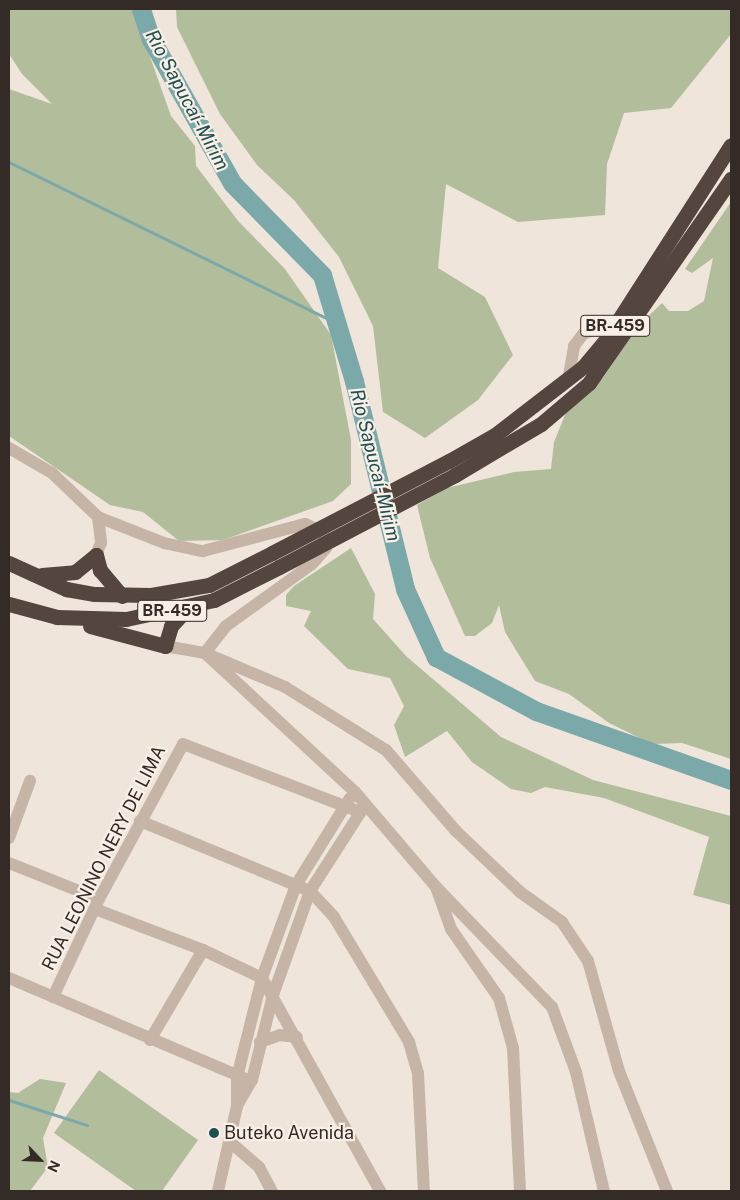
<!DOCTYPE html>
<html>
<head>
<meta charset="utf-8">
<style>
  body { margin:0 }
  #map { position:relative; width:740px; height:1200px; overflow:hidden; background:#efe5da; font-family:"Public Sans",sans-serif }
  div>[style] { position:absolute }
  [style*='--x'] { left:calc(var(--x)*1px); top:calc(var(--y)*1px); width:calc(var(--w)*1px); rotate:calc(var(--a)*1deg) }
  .green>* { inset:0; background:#b2bd9b }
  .stream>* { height:3px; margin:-1.5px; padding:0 1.5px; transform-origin:1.5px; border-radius:1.5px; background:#7ba9aa }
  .river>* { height:19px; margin:-9.5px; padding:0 9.5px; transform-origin:9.5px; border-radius:9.5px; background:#7ba9aa }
  .minor>* { height:12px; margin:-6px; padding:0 6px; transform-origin:6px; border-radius:6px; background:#c6b5a7 }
  .highway>* { height:15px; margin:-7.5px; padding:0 7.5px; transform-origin:7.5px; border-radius:7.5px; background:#54453f }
  .highway-bridge>* { height:15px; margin:-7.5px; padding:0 7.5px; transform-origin:7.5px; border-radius:7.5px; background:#54453f }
  .dots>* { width:14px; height:14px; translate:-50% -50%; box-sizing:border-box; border:2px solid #f8efe6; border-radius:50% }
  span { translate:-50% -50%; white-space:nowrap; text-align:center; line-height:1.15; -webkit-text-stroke:4.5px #f8efe6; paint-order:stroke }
  .shield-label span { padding:1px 4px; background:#f8efe6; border:1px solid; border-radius:4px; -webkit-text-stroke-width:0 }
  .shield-label { font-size:16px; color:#342b27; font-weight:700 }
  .street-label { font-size:18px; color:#342b27 }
  .poi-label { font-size:18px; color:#342b27 }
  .left { translate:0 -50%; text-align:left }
  .water-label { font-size:19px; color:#204f52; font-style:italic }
  .frame { position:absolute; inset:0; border:10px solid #342b27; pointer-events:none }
  .north { position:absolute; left:15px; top:1135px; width:50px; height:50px; -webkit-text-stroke:4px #f8efe6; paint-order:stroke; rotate:115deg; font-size:14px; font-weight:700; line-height:20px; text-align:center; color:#342b27 }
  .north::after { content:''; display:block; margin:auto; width:18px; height:22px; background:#342b27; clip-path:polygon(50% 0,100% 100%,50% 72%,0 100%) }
</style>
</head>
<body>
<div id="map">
  <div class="green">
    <i style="clip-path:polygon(9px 9px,133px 9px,171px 116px,195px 146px,196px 166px,239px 222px,285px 269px,331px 335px,351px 440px,351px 484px,333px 501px,223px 540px,179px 541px,143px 512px,110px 505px,9px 436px,9px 89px,52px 104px,22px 74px,9px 54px)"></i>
    <i style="clip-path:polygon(176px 9px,731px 9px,731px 34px,671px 108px,624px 113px,607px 164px,605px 215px,518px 222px,446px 184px,438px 268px,485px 297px,513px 355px,478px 400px,425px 438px,383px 412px,373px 326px,339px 257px,294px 200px,257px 165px,220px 114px,177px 27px)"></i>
    <i style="clip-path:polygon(731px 202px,731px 759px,682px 743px,652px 744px,609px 723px,569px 694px,535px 681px,505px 632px,499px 605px,492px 623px,475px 636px,465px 636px,430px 558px,417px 505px,447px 488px,514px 472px,551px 469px,554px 442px,567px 410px,603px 378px,635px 329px,662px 303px,669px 311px,688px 311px,704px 301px,713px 258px,692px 273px,685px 269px)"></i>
    <i style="clip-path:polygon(351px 548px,375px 594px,373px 619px,407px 657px,501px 737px,593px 780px,731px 816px,731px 905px,693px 895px,709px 837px,604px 798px,545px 787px,531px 793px,511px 789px,472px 762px,447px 731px,405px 757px,394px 725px,404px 706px,390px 678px,348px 669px,304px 626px,311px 611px,286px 606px,286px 595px,294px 586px)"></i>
    <i style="clip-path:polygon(99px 1070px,198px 1140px,162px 1191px,136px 1191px,54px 1133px)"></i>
    <i style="clip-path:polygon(40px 1079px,66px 1083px,43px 1138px,48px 1167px,30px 1191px,9px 1191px,9px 1092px,18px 1093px)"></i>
  </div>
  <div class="stream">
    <i style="--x:9;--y:162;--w:364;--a:26.2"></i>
    <i style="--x:9;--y:1100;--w:82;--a:17.8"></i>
  </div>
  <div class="river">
    <i style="--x:141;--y:9;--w:32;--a:72"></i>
    <i style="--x:151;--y:39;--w:165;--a:60.6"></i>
    <i style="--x:232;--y:183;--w:129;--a:45.6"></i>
    <i style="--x:322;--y:275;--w:111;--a:73.2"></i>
    <i style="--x:354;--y:381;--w:214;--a:76.2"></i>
    <i style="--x:405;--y:589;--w:75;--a:65.5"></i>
    <i style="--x:436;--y:657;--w:114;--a:28.4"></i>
    <i style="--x:536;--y:711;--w:207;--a:19.5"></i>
  </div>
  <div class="minor">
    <i style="--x:568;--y:381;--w:36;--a:-80"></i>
    <i style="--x:574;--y:346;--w:15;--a:-53"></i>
    <i style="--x:583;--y:334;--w:39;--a:-21"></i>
    <i style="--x:9;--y:448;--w:50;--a:30.2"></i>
    <i style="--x:52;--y:473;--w:64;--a:43.7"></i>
    <i style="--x:98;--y:517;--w:26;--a:83"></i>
    <i style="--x:101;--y:543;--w:13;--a:113"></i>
    <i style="--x:98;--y:517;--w:71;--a:21.5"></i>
    <i style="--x:164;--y:543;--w:40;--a:12"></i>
    <i style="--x:203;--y:551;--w:106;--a:-14.8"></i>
    <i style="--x:305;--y:524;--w:20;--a:24"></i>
    <i style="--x:323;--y:532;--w:16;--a:79"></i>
    <i style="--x:326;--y:548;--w:21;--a:131"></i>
    <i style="--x:312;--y:564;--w:106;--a:144.2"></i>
    <i style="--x:226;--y:626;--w:34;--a:128"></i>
    <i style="--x:205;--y:653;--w:205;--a:42.8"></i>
    <i style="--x:355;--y:792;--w:125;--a:49.5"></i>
    <i style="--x:436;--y:887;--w:45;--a:70.3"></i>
    <i style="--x:451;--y:929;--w:84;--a:55.2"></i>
    <i style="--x:499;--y:998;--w:52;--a:74.4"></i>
    <i style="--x:513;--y:1048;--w:143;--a:87.2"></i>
    <i style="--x:165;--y:646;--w:41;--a:9.9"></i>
    <i style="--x:205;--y:653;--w:87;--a:23"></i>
    <i style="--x:285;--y:687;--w:119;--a:32"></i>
    <i style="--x:386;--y:750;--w:107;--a:49.2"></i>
    <i style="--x:456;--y:831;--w:88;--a:43.6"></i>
    <i style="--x:520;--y:892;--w:52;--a:35.5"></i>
    <i style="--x:562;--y:922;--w:47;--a:56.3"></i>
    <i style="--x:588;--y:961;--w:114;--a:74.3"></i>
    <i style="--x:619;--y:1071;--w:129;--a:68.2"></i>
    <i style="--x:140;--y:821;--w:184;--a:22.4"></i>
    <i style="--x:310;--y:891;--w:35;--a:47"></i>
    <i style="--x:334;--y:917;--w:146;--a:59"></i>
    <i style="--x:409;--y:1042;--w:33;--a:74"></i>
    <i style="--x:418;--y:1074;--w:117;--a:87.1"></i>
    <i style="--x:9;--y:838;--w:61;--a:-69.8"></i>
    <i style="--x:9;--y:863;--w:97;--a:21.8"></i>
    <i style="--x:436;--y:887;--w:167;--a:46"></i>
    <i style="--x:552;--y:1007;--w:69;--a:69.7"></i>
    <i style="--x:576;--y:1072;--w:122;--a:76.8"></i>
    <i style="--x:95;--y:909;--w:116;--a:20.8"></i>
    <i style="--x:203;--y:950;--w:65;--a:25.4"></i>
    <i style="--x:262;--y:978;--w:244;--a:61"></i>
    <i style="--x:9;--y:978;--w:255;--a:23.1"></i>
    <i style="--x:53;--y:997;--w:108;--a:-64.9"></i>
    <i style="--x:99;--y:899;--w:176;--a:-61.5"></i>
    <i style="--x:183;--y:744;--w:190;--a:21"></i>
    <i style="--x:150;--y:1040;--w:104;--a:-59.5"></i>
    <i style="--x:260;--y:1042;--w:21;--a:-19"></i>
    <i style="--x:280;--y:1035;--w:17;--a:7"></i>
    <i style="--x:238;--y:1104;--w:28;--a:-60"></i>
    <i style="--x:252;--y:1080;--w:88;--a:-76.1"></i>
    <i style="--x:273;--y:995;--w:110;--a:-70.4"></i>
    <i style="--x:310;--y:891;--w:100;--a:-57.3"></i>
    <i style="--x:229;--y:1141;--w:40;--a:41"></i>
    <i style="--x:259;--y:1167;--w:27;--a:62"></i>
    <i style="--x:218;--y:1191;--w:87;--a:-77.4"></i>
    <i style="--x:237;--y:1106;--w:29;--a:-90"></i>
    <i style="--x:237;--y:1077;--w:102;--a:-75.8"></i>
    <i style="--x:262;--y:978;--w:99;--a:-69.9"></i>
    <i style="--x:296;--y:885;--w:102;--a:-58.2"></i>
  </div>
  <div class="highway">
    <i style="--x:449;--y:461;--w:53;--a:-29.5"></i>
    <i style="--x:495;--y:435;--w:111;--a:-37.7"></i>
    <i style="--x:583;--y:367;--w:38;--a:-50"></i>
    <i style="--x:607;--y:338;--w:229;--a:-57.3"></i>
    <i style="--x:455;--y:475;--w:100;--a:-30.7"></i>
    <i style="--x:541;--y:424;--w:63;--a:-40.5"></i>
    <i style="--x:589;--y:383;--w:249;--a:-55.2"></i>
    <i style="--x:96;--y:555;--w:16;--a:75"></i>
    <i style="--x:100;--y:570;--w:34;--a:50"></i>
    <i style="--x:9;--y:563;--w:63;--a:24.5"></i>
    <i style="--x:66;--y:589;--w:29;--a:10"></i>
    <i style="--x:95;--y:594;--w:56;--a:1"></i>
    <i style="--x:151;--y:595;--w:59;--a:-9.8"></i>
    <i style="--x:209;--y:585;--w:71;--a:-26.9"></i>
    <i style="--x:42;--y:575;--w:33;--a:-5"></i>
    <i style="--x:75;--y:572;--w:27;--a:-39"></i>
    <i style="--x:9;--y:604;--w:50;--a:15.2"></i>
    <i style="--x:57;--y:617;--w:69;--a:1.7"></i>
    <i style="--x:126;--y:619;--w:90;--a:-12.2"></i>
    <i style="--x:214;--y:600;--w:73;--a:-26.9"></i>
    <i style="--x:90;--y:626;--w:78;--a:14.9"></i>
    <i style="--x:165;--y:646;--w:21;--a:-73"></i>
    <i style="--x:171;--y:626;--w:26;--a:-47"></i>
  </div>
  <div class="highway-bridge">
    <i style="--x:272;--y:553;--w:199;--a:-27.5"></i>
    <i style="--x:279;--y:567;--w:199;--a:-27.6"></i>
  </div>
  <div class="dots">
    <i style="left:214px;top:1133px;background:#204f52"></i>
  </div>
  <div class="shield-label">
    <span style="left:615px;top:326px">BR-459</span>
    <span style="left:172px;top:611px">BR-459</span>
  </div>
  <div class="street-label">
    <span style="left:104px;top:858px;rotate:-63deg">RUA LEONINO NERY DE LIMA</span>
  </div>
  <div class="poi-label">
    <span class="left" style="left:224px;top:1133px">Buteko Avenida</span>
  </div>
  <div class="water-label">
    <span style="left:187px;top:100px;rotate:62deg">Rio Sapucaí-Mirim</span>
    <span style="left:375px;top:465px;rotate:76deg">Rio Sapucaí-Mirim</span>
  </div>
  <div class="frame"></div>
  <div class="north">N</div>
</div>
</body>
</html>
